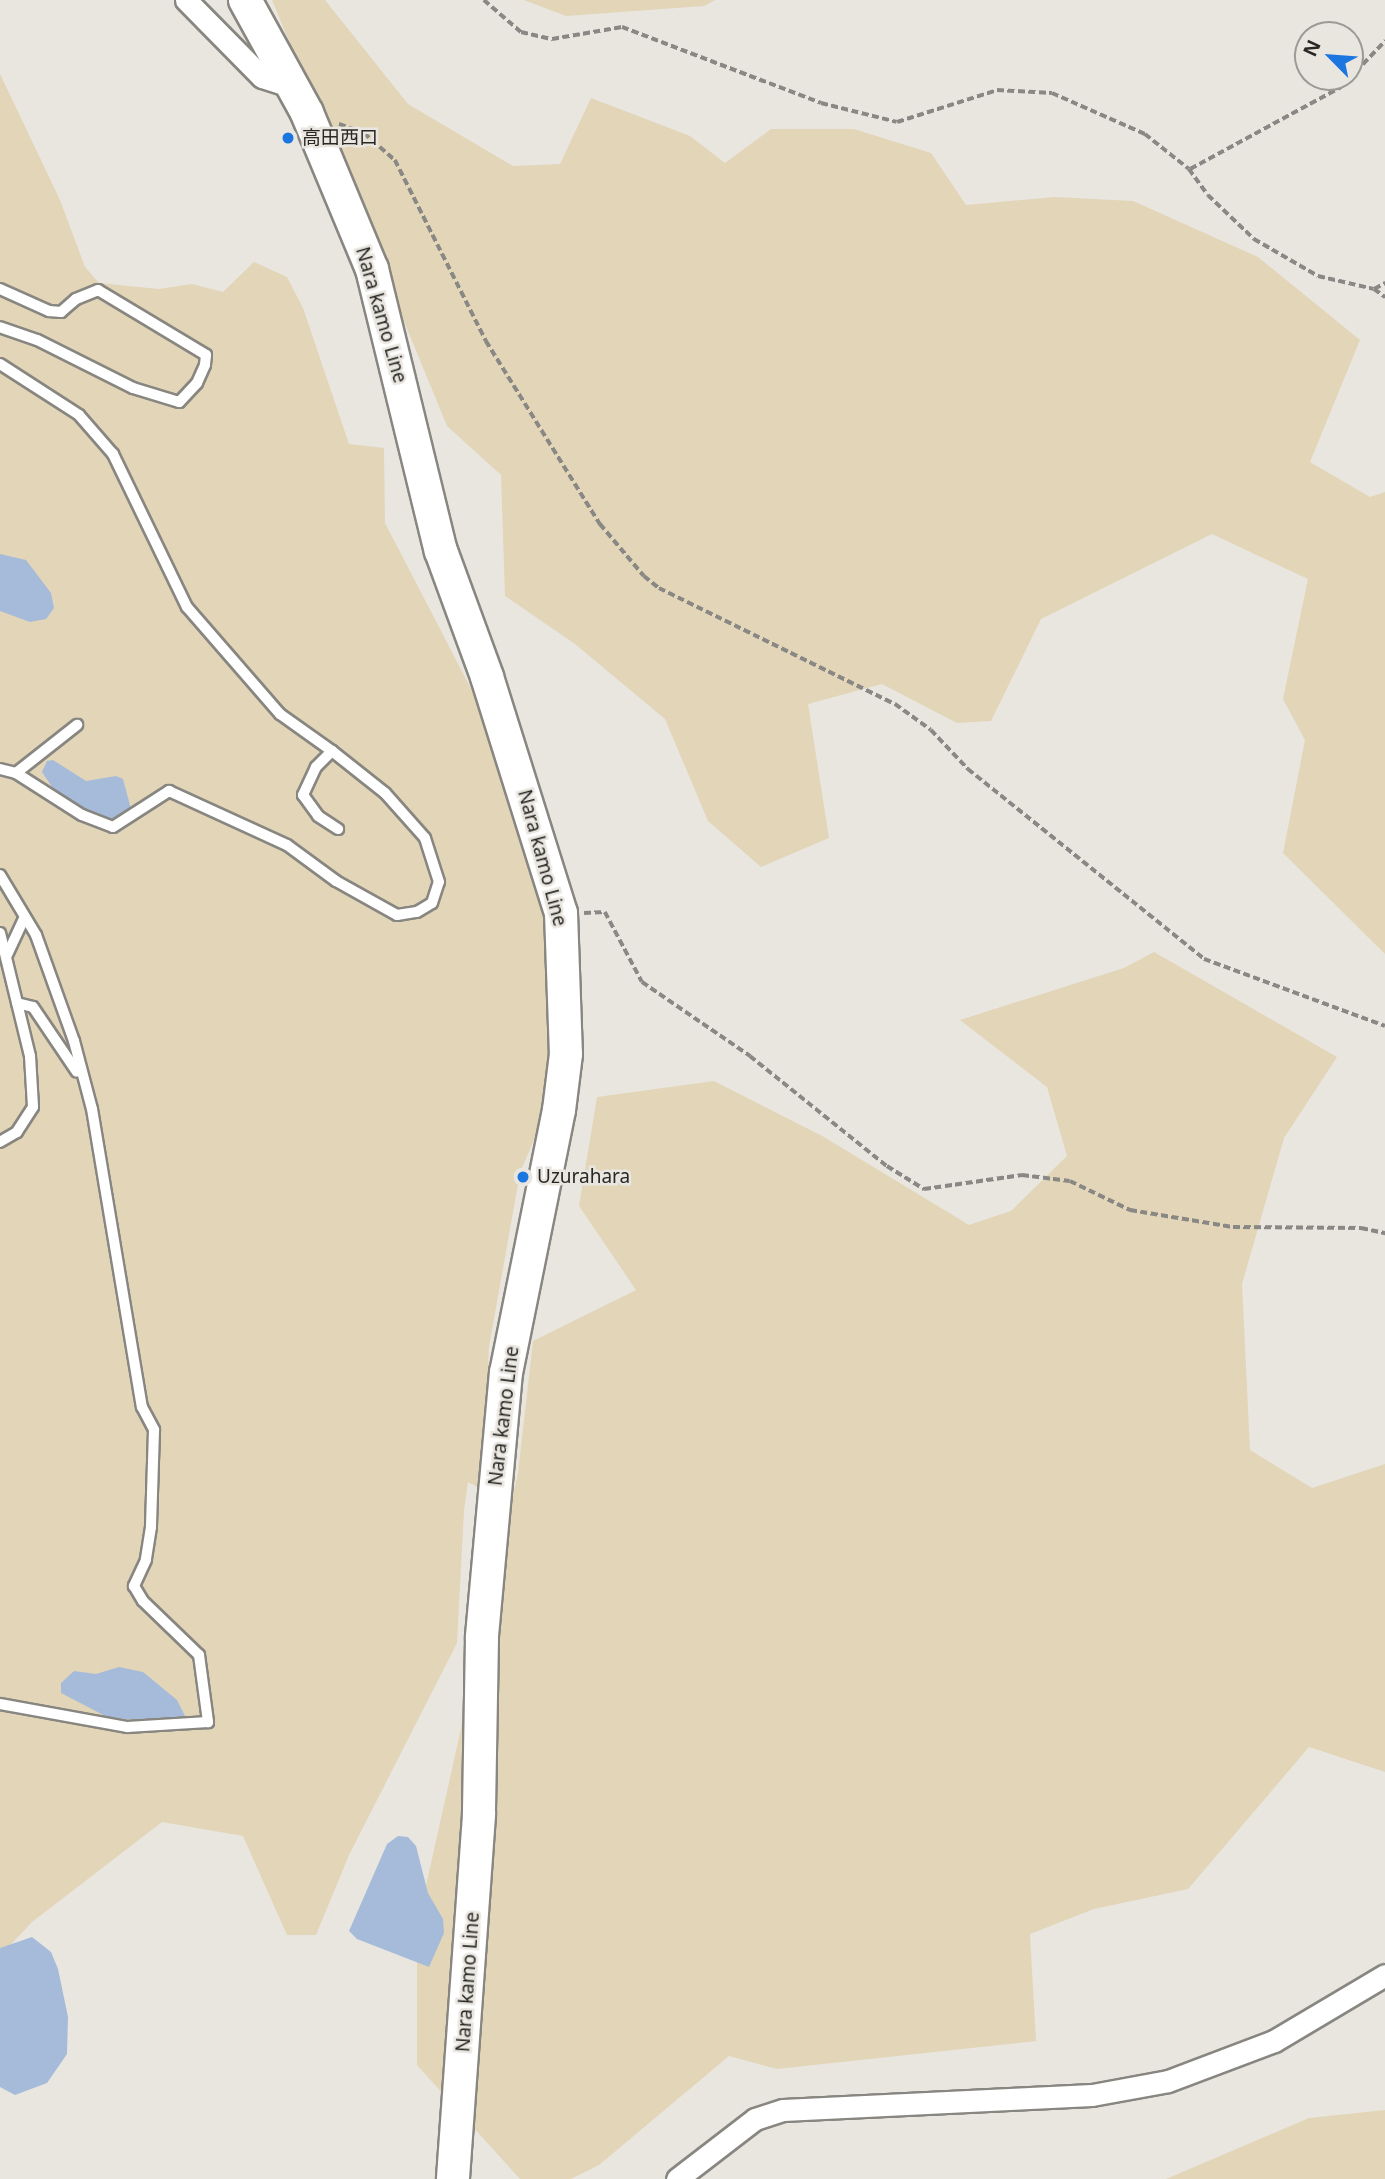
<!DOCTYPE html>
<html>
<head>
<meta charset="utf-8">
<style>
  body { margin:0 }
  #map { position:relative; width:1385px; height:2179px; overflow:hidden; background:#e9e6e0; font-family:"Noto Sans","Noto Sans JP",sans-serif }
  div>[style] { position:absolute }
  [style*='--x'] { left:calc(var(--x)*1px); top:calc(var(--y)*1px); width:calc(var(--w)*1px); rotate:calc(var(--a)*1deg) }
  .green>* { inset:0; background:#e2d5b8 }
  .water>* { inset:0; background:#a5bbd9 }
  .path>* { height:3.5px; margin-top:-1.75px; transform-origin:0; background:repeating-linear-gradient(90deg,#8a8884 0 7px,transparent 0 10.5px) }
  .roads { filter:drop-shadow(2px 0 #888680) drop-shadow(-2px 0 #888680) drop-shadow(0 2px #888680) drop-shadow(0 -2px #888680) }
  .service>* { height:10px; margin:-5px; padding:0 5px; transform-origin:5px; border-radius:5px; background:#fff }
  .minor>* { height:21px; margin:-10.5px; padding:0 10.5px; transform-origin:10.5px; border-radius:10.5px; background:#fff }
  .primary>* { height:32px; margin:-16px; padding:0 16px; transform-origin:16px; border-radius:16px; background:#fff }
  .dots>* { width:19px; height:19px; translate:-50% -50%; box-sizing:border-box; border:4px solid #e9e6e0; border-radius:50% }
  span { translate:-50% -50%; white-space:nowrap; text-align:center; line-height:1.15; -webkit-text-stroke:5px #e9e6e0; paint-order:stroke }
  .poi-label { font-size:19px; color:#282724 }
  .left { translate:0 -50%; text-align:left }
  .street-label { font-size:19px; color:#282724 }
  .north { position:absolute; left:1294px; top:21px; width:70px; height:70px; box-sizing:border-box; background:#e9e6e0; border:2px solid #9c9a95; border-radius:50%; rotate:295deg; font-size:19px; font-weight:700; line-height:28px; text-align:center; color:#282724 }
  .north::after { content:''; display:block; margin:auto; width:24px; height:32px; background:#1c76df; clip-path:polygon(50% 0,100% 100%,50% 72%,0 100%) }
</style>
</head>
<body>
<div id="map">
  <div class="green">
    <i style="clip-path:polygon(272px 0,325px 0,408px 104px,513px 166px,560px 164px,591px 98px,690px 136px,725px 163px,771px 129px,854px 129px,931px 153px,966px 205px,1054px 197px,1133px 201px,1258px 257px,1360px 340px,1310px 462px,1370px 497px,1385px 492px,1385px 954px,1283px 853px,1305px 740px,1283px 699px,1308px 579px,1212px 534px,1041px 619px,991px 721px,957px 723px,882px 684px,808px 704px,829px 838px,761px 867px,708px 821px,665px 719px,575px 644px,505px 596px,501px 475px,447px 426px)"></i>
    <i style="clip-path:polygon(524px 0,715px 0,704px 6px,566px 16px)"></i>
    <i style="clip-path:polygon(0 74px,60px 200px,85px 267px,99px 283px,159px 289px,192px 284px,223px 292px,254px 262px,287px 277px,303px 308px,349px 444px,384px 448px,385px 523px,482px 710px,551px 943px,557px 1018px,546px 1111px,520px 1173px,489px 1347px,481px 1489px,468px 1482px,464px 1511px,457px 1643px,349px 1855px,316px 1935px,287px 1935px,243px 1836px,162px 1822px,32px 1922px,0 1956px)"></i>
    <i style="clip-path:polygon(1154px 952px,1337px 1057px,1284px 1138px,1242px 1284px,1250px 1450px,1312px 1488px,1385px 1464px,1385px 1772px,1309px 1747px,1188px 1889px,1094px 1909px,1030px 1934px,1036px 2041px,777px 2069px,729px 2056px,599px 2165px,571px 2179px,520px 2179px,417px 2065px,417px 1926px,518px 1473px,533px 1341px,636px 1290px,579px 1206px,597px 1097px,714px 1081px,824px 1137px,969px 1225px,1011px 1211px,1067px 1156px,1047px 1087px,960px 1020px,1124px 968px)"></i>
    <i style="clip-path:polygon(1385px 2110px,1385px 2179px,1166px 2179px,1309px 2118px)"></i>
  </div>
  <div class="water">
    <i style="clip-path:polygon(0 554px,26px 560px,51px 593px,54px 608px,46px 619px,30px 622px,0 611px)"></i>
    <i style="clip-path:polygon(53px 760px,86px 781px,116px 776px,123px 779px,131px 809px,117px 821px,98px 817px,58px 796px,42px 772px,47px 761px)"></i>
    <i style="clip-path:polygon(119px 1667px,143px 1672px,177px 1700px,185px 1716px,181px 1722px,109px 1718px,61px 1693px,61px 1683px,74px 1671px,96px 1674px)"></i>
    <i style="clip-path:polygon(398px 1836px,408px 1837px,416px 1846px,428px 1893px,443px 1919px,444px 1933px,429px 1967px,357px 1939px,349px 1931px,387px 1844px)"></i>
    <i style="clip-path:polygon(32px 1937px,51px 1952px,58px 1969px,68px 2017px,67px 2054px,47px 2083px,15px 2095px,0 2087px,0 1948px)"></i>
  </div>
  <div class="path">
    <i style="--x:484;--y:0;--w:49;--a:40.9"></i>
    <i style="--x:521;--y:32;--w:32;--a:13"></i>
    <i style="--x:552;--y:39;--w:71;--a:-9.7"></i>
    <i style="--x:622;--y:27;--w:213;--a:20.9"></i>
    <i style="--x:821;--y:103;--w:78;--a:14"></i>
    <i style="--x:897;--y:122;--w:105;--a:-17.7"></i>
    <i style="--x:997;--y:90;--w:55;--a:3.1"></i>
    <i style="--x:1052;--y:93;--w:102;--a:23.8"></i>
    <i style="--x:1145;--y:134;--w:56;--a:38.5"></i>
    <i style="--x:1189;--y:169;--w:32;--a:54"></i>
    <i style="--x:1208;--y:195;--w:64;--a:43.7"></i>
    <i style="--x:1254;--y:239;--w:74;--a:30"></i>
    <i style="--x:1318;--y:276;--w:57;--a:13.1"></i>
    <i style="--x:1374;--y:289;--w:14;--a:36"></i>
    <i style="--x:339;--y:124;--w:27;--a:20"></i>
    <i style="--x:364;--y:133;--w:41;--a:41.1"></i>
    <i style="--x:395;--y:160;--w:203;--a:63.3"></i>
    <i style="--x:486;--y:341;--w:216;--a:58.1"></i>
    <i style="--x:600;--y:524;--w:68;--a:49.8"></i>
    <i style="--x:644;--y:576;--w:19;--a:39"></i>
    <i style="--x:659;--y:588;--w:263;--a:26.2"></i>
    <i style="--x:895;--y:704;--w:44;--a:35.8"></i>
    <i style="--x:931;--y:730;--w:54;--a:46.5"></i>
    <i style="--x:968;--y:769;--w:303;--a:38.8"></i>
    <i style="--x:1204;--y:959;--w:193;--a:20.3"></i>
    <i style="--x:1190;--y:169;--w:172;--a:-28.5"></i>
    <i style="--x:1341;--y:87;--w:64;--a:-46.3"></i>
    <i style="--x:1374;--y:289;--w:13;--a:-29"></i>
    <i style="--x:584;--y:913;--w:21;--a:-3"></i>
    <i style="--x:605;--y:912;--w:79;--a:62.1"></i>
    <i style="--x:642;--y:982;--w:131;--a:34.4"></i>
    <i style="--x:750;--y:1056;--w:176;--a:38.8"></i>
    <i style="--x:887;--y:1166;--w:44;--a:31.9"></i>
    <i style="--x:924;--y:1189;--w:99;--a:-8.1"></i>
    <i style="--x:1022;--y:1175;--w:48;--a:7.1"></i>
    <i style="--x:1070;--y:1181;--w:67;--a:25.8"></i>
    <i style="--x:1130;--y:1210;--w:104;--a:9.4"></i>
    <i style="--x:1233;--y:1227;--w:128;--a:0.4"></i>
    <i style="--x:1361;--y:1228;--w:25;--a:12"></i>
  </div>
  <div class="roads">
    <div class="service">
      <i style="--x:0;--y:289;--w:54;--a:24.2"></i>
      <i style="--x:49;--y:311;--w:12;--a:5"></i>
      <i style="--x:61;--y:312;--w:20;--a:-41"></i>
      <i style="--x:76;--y:299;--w:24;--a:-22"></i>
      <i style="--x:98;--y:290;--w:126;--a:31"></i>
      <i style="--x:206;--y:355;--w:10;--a:96"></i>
      <i style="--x:205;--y:365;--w:20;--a:114"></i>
      <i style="--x:197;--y:383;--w:26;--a:133"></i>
      <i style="--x:179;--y:402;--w:48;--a:-163.1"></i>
      <i style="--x:133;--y:388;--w:107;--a:-153.4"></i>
      <i style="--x:37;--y:340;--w:39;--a:-161"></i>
      <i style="--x:0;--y:364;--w:94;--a:32.8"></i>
      <i style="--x:79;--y:415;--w:52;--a:48.9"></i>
      <i style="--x:113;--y:454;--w:170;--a:64.2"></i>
      <i style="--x:187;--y:607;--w:142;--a:49"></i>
      <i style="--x:280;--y:714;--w:64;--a:35.4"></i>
      <i style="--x:332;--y:751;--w:23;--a:135"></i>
      <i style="--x:316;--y:767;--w:31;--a:115"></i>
      <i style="--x:303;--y:795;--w:26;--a:54"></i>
      <i style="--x:318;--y:816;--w:24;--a:33"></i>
      <i style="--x:0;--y:769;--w:16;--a:14"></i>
      <i style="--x:16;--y:773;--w:78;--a:32.5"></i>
      <i style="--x:82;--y:815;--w:33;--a:21"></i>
      <i style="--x:113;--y:827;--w:67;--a:-32.7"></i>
      <i style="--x:169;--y:791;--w:130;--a:24.6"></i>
      <i style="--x:287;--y:845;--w:61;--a:36.3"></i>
      <i style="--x:336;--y:881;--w:70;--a:29.1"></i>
      <i style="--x:397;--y:915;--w:20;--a:-9"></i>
      <i style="--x:417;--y:912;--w:17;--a:-31"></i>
      <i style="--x:432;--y:903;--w:22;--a:-72"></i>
      <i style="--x:439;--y:882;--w:46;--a:-107.7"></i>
      <i style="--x:425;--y:838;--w:60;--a:-131.6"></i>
      <i style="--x:385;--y:793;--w:68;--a:-141.6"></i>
      <i style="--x:16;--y:773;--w:78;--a:-38.2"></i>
      <i style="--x:0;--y:875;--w:70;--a:59"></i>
      <i style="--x:36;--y:935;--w:113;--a:70.3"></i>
      <i style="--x:74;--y:1041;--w:70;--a:75.2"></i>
      <i style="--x:92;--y:1109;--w:302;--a:80.5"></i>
      <i style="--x:142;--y:1407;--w:26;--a:62"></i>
      <i style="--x:154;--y:1430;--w:97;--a:91.8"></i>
      <i style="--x:151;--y:1527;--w:33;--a:99"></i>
      <i style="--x:146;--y:1560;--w:29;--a:115"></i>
      <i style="--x:134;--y:1586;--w:17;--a:59"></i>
      <i style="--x:143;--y:1601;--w:78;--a:44"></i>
      <i style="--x:199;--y:1655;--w:68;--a:82.3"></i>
      <i style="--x:208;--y:1722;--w:81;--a:176.5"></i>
      <i style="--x:127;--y:1727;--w:129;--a:-169.7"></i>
      <i style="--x:0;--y:933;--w:127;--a:76.3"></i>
      <i style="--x:30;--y:1056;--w:51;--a:86.6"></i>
      <i style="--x:33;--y:1107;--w:30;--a:123"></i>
      <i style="--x:17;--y:1132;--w:20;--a:150"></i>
      <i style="--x:7;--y:955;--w:40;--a:-65"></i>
      <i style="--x:17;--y:1003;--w:16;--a:14"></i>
      <i style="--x:33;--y:1007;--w:78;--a:55.9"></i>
    </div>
    <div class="minor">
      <i style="--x:186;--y:0;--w:108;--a:45.4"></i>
      <i style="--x:262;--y:77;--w:32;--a:18"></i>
      <i style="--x:677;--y:2179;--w:98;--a:-37.6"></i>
      <i style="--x:755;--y:2119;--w:29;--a:-18"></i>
      <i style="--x:783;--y:2110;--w:309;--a:-2.8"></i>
      <i style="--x:1092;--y:2095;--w:77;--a:-10.4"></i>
      <i style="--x:1168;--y:2081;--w:113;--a:-20.7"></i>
      <i style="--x:1274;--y:2041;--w:129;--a:-30.7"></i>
    </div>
    <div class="primary">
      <i style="--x:245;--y:0;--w:129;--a:61.2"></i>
      <i style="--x:307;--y:113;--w:169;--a:67.4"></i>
      <i style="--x:372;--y:269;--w:290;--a:76.3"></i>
      <i style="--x:441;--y:551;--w:134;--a:69.9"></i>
      <i style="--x:487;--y:677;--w:247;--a:72.6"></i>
      <i style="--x:561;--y:913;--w:141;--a:88"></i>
      <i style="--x:566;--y:1054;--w:56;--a:97.1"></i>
      <i style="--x:559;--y:1110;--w:267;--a:101.4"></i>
      <i style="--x:506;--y:1372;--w:267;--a:95.2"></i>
      <i style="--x:482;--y:1638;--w:177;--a:91"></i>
      <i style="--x:479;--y:1815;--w:365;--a:94.1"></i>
    </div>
  </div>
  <div class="dots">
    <i style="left:288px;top:138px;background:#1c76df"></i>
    <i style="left:523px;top:1177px;background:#1c76df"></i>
  </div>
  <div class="poi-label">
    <span class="left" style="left:302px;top:138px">高田西口</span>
    <span class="left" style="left:537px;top:1177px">Uzurahara</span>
  </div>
  <div class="street-label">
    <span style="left:381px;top:315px;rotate:74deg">Nara kamo Line</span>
    <span style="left:542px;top:858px;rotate:75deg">Nara kamo Line</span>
    <span style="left:504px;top:1416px;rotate:-83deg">Nara kamo Line</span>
    <span style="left:468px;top:1982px;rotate:-86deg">Nara kamo Line</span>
  </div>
  <div class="north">N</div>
</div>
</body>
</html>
